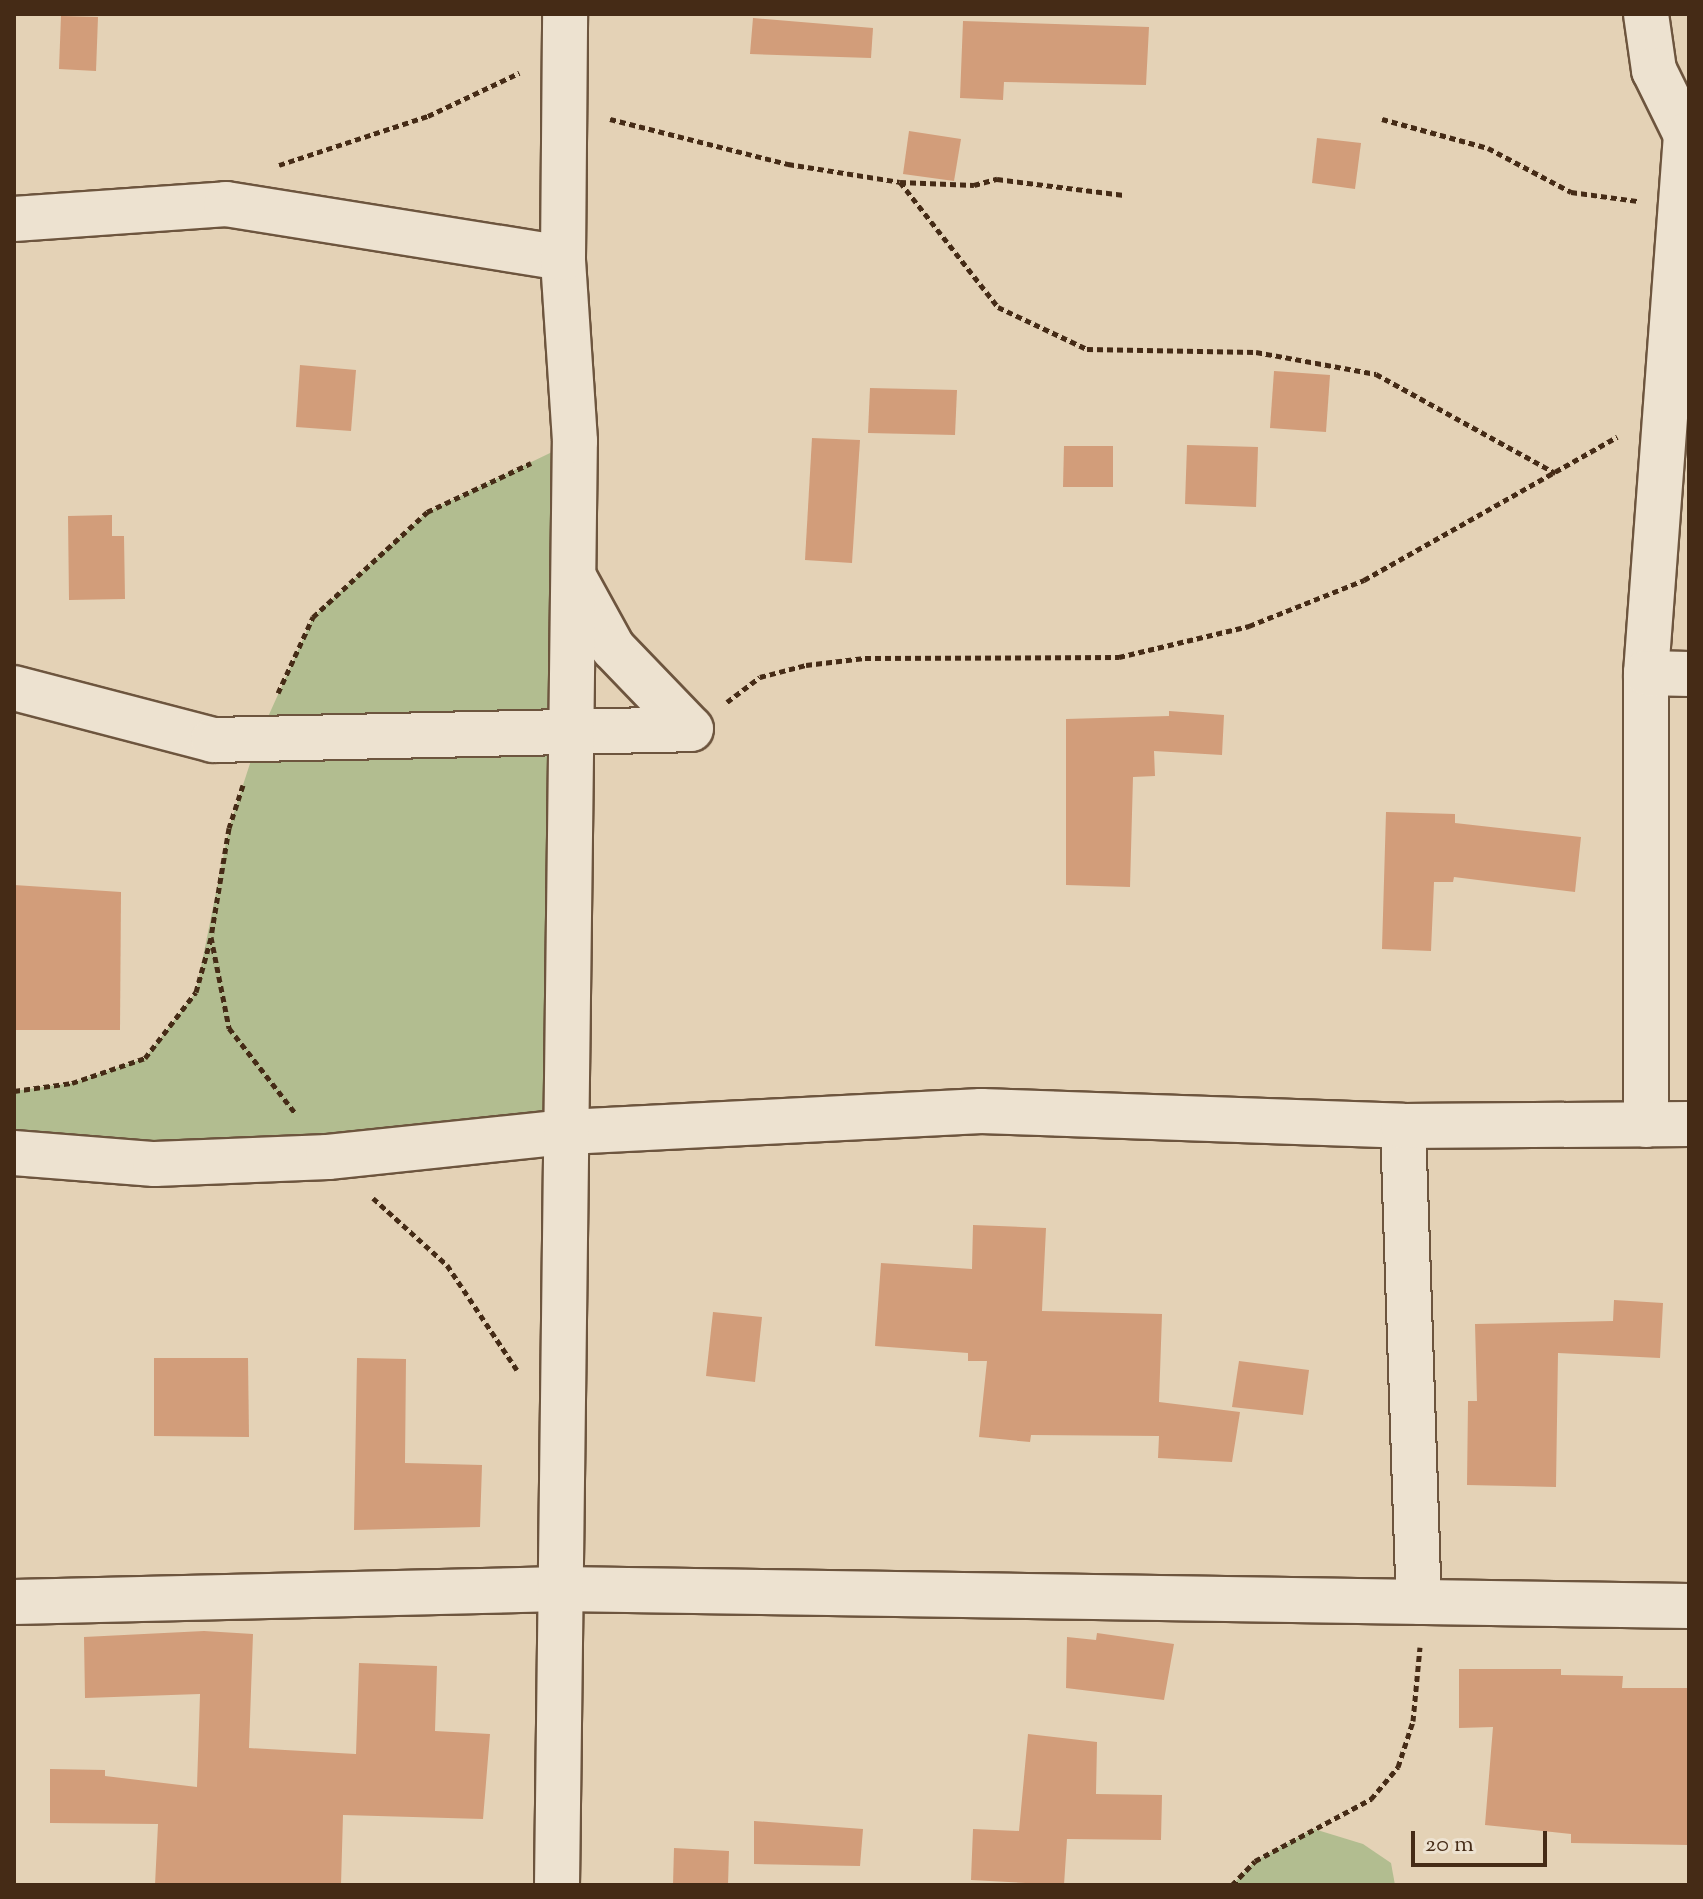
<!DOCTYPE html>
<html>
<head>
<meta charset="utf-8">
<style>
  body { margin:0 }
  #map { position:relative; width:1703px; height:1899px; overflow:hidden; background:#e4d2b6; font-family:"Sorts Mill Goudy",serif }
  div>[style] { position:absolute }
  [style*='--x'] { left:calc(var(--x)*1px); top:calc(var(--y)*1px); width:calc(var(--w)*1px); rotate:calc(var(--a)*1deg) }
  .green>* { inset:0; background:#b2bd90 }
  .building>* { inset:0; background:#d29d7a }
  .path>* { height:5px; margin-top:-2.5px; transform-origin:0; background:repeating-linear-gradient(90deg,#452b16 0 6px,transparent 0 10px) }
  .roads { filter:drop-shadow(2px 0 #6d553e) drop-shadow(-2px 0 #6d553e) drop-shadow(0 2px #6d553e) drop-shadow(0 -2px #6d553e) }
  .minor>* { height:44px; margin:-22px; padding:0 22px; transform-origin:22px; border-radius:22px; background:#ede2d0 }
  span { translate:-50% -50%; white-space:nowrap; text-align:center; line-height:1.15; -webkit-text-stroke:8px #ede2d0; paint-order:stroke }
  .frame { position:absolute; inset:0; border:16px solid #452b16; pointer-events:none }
  .scale { position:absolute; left:1411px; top:1831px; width:136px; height:36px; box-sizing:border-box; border:4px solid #452b16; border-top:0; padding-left:10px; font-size:24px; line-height:28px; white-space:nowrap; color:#452b16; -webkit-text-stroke:6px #ede2d0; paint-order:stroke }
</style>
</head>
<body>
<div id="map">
  <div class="green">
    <i style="clip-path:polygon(575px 441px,567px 1132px,14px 1153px,14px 1091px,72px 1083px,145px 1058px,196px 992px,229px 828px,258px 739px,313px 617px,427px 512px)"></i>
    <i style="clip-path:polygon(1314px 1829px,1363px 1844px,1391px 1863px,1395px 1885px,1232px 1885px,1255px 1861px)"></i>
  </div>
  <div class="building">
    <i style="clip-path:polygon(61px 16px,98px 17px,96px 71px,59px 69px)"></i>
    <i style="clip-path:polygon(753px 18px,873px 28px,871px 58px,750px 54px)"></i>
    <i style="clip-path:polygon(963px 21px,1149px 27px,1146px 85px,1004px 82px,1003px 100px,960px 98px)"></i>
    <i style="clip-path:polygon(909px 131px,961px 139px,954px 181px,903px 174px)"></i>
    <i style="clip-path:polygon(1317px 138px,1361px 143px,1355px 189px,1312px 183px)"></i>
    <i style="clip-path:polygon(300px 365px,356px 370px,351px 431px,296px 427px)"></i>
    <i style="clip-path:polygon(1274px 371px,1330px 375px,1326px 432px,1270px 428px)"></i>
    <i style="clip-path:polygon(870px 388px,957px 390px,955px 435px,868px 433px)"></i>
    <i style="clip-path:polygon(812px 438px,860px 440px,852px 563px,805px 560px)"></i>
    <i style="clip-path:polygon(1187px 445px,1258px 447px,1256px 507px,1185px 504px)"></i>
    <i style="clip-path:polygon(1064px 446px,1113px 446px,1113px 487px,1063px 487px)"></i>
    <i style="clip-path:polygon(112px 515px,112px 536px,124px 536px,125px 599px,69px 600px,68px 516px)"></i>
    <i style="clip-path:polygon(1169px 711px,1224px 715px,1222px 755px,1154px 751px,1155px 776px,1133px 777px,1130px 887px,1066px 885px,1066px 719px,1169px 716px)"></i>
    <i style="clip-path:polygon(1386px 812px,1455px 814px,1455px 823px,1581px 837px,1575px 892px,1454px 877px,1453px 882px,1434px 882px,1431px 951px,1382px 949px)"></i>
    <i style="clip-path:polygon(14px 885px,121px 892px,120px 1030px,14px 1030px)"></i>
    <i style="clip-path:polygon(973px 1225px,1046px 1228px,1042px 1311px,1162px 1314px,1159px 1402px,1240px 1412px,1232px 1462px,1158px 1458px,1159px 1436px,1031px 1435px,1030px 1442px,979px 1437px,987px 1361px,968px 1361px,968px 1353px,875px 1346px,881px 1263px,972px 1269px)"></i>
    <i style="clip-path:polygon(1614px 1300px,1663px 1303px,1660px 1358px,1558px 1353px,1556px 1487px,1467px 1485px,1468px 1401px,1477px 1401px,1475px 1324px,1613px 1321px)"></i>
    <i style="clip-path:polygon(713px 1312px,762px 1317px,755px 1382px,706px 1376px)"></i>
    <i style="clip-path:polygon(154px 1358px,248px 1358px,249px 1437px,154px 1436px)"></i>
    <i style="clip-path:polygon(357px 1358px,406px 1359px,405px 1463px,482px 1465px,480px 1527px,354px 1530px)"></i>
    <i style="clip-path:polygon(1239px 1361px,1309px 1370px,1303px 1415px,1232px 1407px)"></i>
    <i style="clip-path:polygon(204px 1631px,253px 1634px,249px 1748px,356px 1754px,359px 1663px,437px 1666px,435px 1731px,490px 1734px,483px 1819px,343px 1815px,341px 1885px,155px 1885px,158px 1824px,50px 1823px,50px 1769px,105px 1770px,105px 1776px,197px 1787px,200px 1694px,85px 1698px,84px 1637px)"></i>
    <i style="clip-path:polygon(1097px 1633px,1174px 1644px,1164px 1700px,1066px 1688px,1067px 1637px,1096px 1640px)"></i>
    <i style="clip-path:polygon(1459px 1669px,1561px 1669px,1561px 1675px,1623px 1676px,1622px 1688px,1689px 1688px,1689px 1845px,1571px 1843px,1571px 1834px,1485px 1825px,1493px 1727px,1459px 1728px)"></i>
    <i style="clip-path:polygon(1028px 1734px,1097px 1742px,1096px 1794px,1162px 1795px,1161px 1840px,1067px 1839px,1064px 1885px,971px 1880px,973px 1829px,1019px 1831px)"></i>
    <i style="clip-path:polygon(754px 1821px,863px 1829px,860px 1866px,754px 1864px)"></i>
    <i style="clip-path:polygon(674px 1848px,729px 1851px,728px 1885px,673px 1885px)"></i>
  </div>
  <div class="path">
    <i style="--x:610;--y:119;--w:184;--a:14.2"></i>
    <i style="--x:788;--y:164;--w:113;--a:9.1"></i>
    <i style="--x:900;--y:182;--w:74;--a:2.3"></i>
    <i style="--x:974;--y:185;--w:24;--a:-15"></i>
    <i style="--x:997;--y:179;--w:128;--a:7.2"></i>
    <i style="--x:1382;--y:119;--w:110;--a:15.3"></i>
    <i style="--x:1488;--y:148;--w:94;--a:27.9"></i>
    <i style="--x:1571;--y:192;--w:68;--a:7.7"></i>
    <i style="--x:279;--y:165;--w:157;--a:-18.2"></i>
    <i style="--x:428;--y:116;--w:101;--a:-25.3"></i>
    <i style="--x:900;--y:182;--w:159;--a:51.9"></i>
    <i style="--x:998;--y:307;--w:98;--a:25.3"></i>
    <i style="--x:1087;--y:349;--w:169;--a:1"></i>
    <i style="--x:1256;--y:352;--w:122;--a:10.4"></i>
    <i style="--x:1376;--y:374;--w:205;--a:28.9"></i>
    <i style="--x:278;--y:693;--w:84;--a:-65.3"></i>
    <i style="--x:313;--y:617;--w:155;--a:-42.6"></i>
    <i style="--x:427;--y:512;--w:115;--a:-25.2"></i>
    <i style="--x:727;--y:702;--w:41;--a:-37.1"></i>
    <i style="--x:760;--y:677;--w:48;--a:-14.6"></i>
    <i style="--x:806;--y:665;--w:59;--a:-6.8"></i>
    <i style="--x:865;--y:658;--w:254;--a:-0.2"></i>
    <i style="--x:1119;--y:657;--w:134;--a:-13.4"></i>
    <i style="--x:1249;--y:626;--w:124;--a:-21.8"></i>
    <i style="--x:1364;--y:580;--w:291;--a:-29.5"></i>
    <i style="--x:243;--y:785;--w:45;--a:108"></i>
    <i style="--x:229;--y:828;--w:110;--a:99.4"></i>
    <i style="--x:211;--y:937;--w:93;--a:78.8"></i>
    <i style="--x:229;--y:1028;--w:109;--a:52.1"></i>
    <i style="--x:14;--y:1091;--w:59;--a:-7.9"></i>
    <i style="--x:72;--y:1083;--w:77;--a:-18.9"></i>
    <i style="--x:145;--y:1058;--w:83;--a:-52.3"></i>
    <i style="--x:196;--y:992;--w:56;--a:-74.5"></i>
    <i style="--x:373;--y:1198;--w:100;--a:42.2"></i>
    <i style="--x:447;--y:1265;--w:126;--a:56.3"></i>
    <i style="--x:1232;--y:1885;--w:33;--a:-46"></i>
    <i style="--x:1255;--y:1861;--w:132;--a:-28.1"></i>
    <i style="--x:1371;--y:1799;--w:42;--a:-49.8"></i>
    <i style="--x:1398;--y:1767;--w:48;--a:-71.9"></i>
    <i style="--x:1413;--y:1721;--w:74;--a:-84.6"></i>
  </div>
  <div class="roads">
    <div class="minor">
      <i style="--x:1646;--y:14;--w:57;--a:81.9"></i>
      <i style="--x:1654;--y:70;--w:72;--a:63.8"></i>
      <i style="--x:1686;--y:135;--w:539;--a:94.25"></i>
      <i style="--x:1646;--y:673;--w:452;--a:90"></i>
      <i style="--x:14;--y:219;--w:213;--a:-4"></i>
      <i style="--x:226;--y:204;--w:341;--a:9.1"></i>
      <i style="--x:574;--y:577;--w:81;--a:61.2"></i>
      <i style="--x:613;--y:648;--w:112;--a:46.1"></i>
      <i style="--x:1646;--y:673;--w:43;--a:1.3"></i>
      <i style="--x:14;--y:688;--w:206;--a:14.6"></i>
      <i style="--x:213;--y:740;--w:478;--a:-1.3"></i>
      <i style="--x:1403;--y:1126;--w:476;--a:88.1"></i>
      <i style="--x:14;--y:1153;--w:141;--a:4.5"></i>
      <i style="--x:155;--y:1164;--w:173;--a:-2.3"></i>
      <i style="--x:328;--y:1157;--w:240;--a:-6"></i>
      <i style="--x:567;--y:1132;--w:415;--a:-2.9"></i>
      <i style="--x:981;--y:1111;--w:422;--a:2"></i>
      <i style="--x:1403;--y:1126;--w:286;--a:-0.4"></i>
      <i style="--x:14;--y:1602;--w:546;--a:-1.36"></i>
      <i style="--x:560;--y:1589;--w:1129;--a:0.86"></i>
      <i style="--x:557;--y:1885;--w:1444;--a:-89.29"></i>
      <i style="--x:575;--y:441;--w:183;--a:-93.8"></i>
      <i style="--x:563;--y:258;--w:244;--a:-89.5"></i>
    </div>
  </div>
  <div class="frame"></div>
  <div class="scale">20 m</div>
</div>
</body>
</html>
